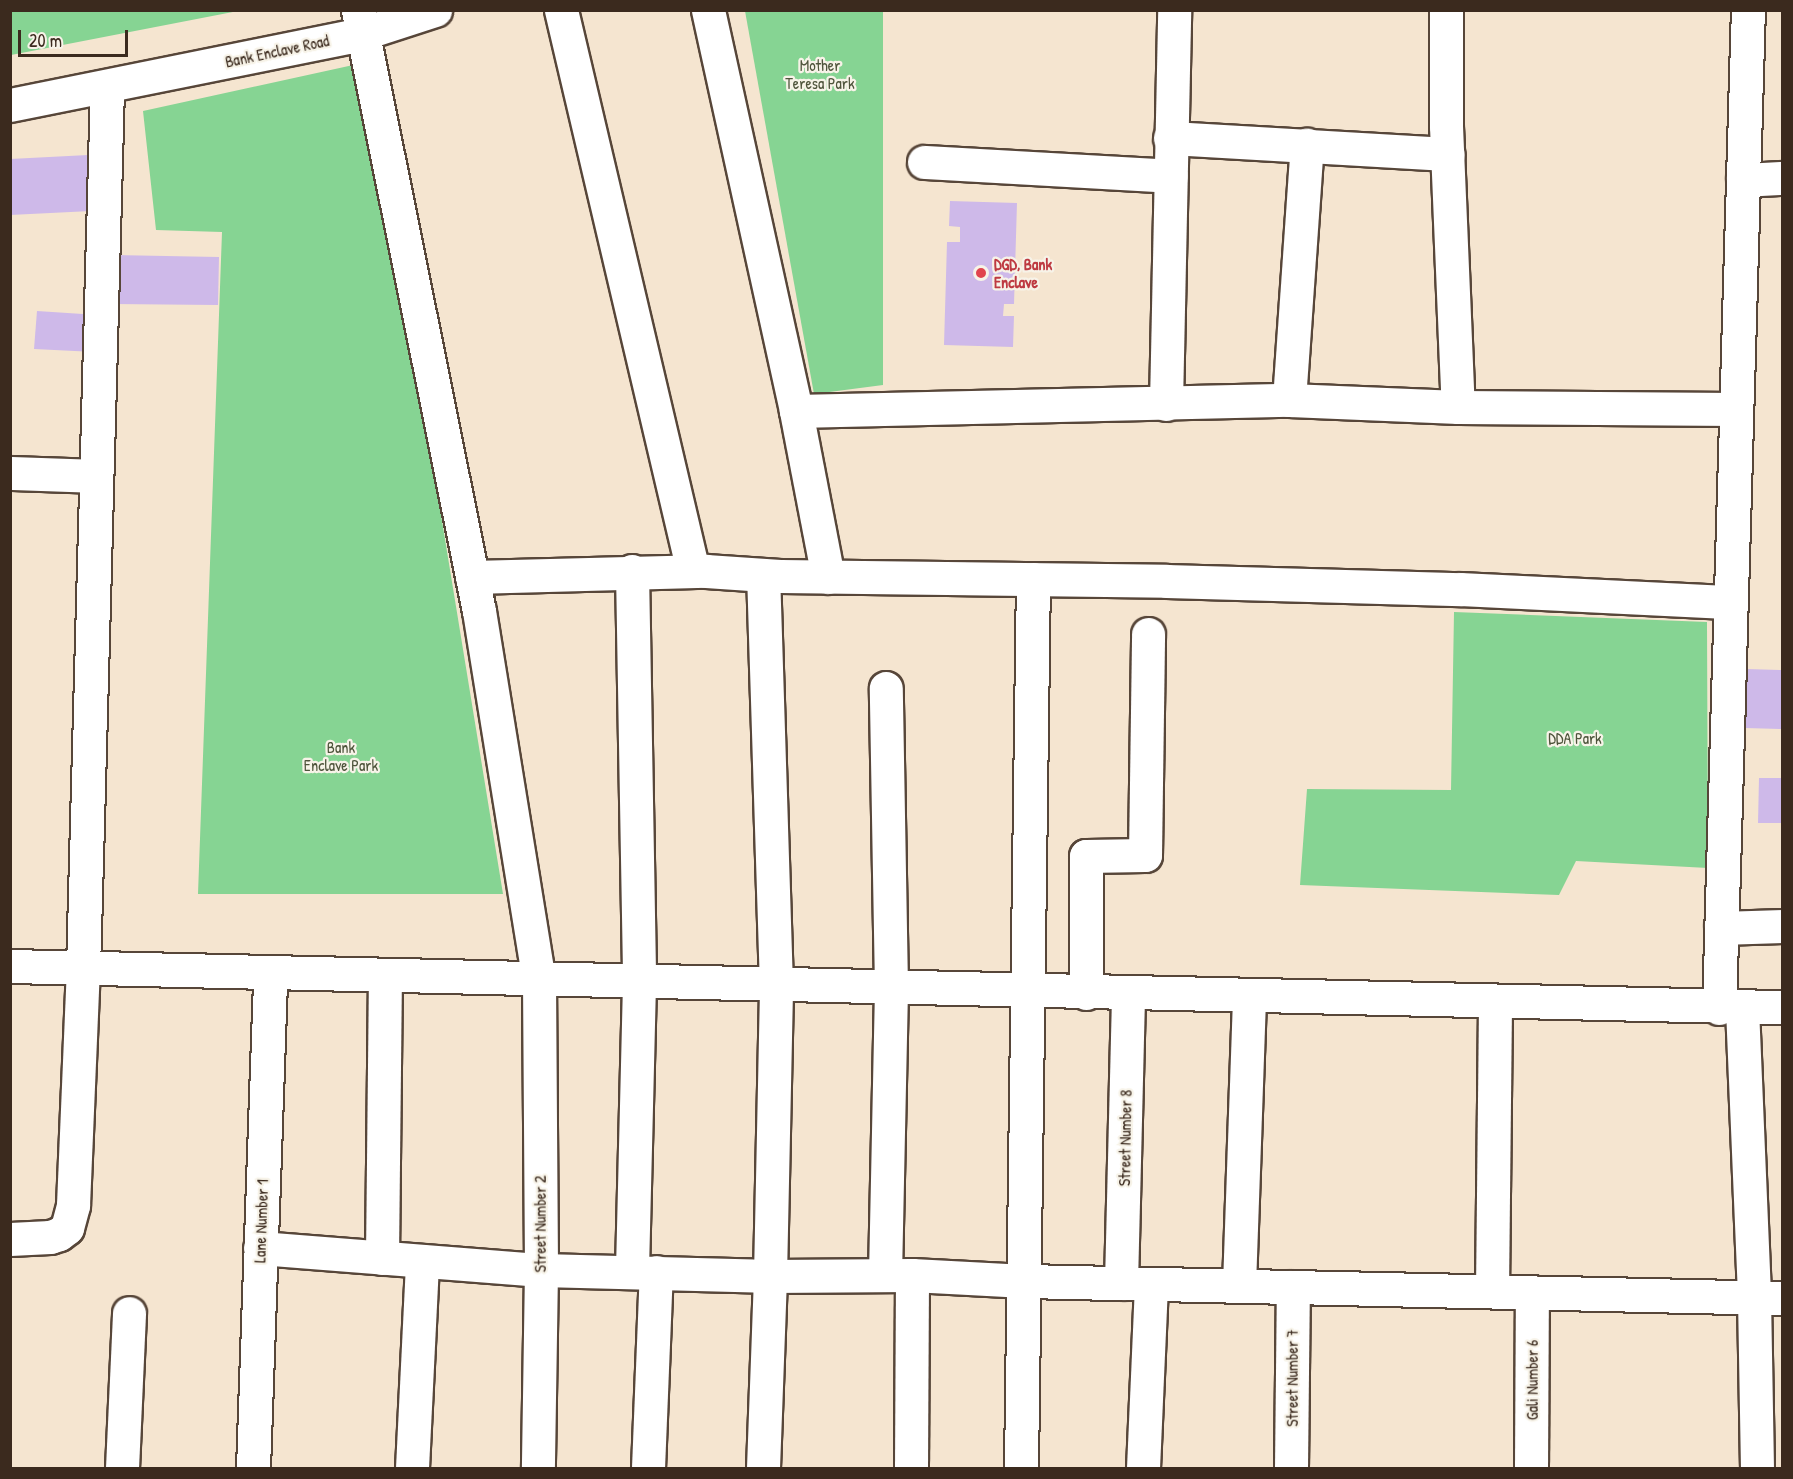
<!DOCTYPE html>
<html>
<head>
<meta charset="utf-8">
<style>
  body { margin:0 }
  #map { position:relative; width:1793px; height:1479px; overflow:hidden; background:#f5e5d0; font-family:"Patrick Hand",sans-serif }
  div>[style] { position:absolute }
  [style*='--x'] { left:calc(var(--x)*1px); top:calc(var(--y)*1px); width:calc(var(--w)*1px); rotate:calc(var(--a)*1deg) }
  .green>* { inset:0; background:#86d493 }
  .building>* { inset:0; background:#ceb9e9 }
  .roads { filter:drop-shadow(2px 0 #574639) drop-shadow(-2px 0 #574639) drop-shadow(0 2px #574639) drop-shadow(0 -2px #574639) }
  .minor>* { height:33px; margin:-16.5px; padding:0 16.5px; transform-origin:16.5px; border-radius:16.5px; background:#fff }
  .dots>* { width:16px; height:16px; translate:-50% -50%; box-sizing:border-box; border:3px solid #f7f3e8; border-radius:50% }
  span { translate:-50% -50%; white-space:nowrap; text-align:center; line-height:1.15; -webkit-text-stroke:4.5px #f7f3e8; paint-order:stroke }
  .street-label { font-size:16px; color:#3b2a1e }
  .park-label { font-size:16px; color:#4e543b }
  .health-label { font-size:16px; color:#be3a42; font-weight:700 }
  .left { translate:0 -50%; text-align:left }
  .frame { position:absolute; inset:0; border:12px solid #3b2a1e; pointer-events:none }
  .scale { position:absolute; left:18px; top:30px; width:110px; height:27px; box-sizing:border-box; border:3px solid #3b2a1e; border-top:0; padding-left:8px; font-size:18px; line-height:21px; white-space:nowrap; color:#3b2a1e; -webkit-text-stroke:4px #f7f3e8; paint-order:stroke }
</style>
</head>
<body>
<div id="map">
  <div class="green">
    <i style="clip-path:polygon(11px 10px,238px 10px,238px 11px,11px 55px)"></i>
    <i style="clip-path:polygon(745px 11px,883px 11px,883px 385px,814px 394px)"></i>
    <i style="clip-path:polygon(367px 62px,503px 894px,198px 894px,222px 232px,156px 230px,143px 111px)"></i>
    <i style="clip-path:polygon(1454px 612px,1707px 622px,1708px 868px,1576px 861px,1559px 895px,1300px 885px,1307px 789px,1451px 790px)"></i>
  </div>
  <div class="building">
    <i style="clip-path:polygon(88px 155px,91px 211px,10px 215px,10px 159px)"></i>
    <i style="clip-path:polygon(950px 201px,1017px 203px,1014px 304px,1004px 304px,1003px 316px,1014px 316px,1013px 347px,944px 345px,947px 242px,960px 242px,960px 227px,949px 226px)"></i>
    <i style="clip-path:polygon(113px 255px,219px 257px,218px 305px,112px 304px)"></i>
    <i style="clip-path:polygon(37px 311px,98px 315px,95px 352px,34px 349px)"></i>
    <i style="clip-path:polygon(1746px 669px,1782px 670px,1782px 729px,1745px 728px)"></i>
    <i style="clip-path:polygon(1759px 778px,1782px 778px,1782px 823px,1758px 823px)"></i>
  </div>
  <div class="roads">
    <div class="minor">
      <i style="--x:358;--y:10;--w:613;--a:78.62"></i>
      <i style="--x:479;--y:611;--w:374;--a:80.8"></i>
      <i style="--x:539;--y:980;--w:290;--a:89.6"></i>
      <i style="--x:541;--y:1270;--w:198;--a:90.9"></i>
      <i style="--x:561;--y:10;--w:576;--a:76.76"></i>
      <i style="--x:708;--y:10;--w:411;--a:77.6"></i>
      <i style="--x:796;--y:411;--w:493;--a:-1.3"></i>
      <i style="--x:1289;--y:400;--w:169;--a:2.4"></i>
      <i style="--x:1458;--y:407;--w:278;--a:0.4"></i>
      <i style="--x:1446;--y:10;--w:116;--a:90"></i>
      <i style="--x:1446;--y:126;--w:281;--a:87.6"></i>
      <i style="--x:10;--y:105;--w:358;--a:-11.4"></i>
      <i style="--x:361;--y:34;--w:78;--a:-18"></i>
      <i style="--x:1170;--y:138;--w:278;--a:3.3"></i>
      <i style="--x:924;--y:162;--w:247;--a:3.2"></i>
      <i style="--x:1743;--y:180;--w:39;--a:-3"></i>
      <i style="--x:1289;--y:400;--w:256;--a:-86"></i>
      <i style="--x:1166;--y:404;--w:394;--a:-88.8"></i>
      <i style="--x:796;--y:411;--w:169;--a:79.1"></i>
      <i style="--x:10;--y:473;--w:86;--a:2"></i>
      <i style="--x:632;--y:571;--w:412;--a:89"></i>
      <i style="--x:639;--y:983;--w:289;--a:91.4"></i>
      <i style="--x:472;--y:577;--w:234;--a:-1.5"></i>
      <i style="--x:706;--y:571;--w:74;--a:3.9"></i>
      <i style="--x:780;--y:576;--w:386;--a:0.7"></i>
      <i style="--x:1166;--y:581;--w:295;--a:1.6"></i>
      <i style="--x:1461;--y:589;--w:270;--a:2.8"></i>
      <i style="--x:1721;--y:928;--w:61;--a:-1.9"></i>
      <i style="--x:10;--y:966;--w:1772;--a:1.33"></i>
      <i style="--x:1086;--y:993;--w:137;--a:-90"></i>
      <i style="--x:1086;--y:856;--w:59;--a:-1"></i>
      <i style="--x:1145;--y:855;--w:221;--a:-89.2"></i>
      <i style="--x:1719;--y:1008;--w:998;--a:-88.34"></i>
      <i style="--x:1742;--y:1008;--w:289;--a:87.6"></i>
      <i style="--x:1754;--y:1297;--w:171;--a:89"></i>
      <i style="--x:10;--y:1239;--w:40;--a:-2.9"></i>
      <i style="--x:50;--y:1237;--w:9;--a:-18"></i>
      <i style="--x:59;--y:1234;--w:10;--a:-37"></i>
      <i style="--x:67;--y:1228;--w:24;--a:-75"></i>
      <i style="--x:73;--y:1205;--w:236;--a:-87.6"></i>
      <i style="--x:83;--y:969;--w:883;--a:-88.44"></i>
      <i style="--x:260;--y:1248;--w:282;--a:4.5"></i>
      <i style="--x:541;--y:1270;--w:229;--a:1.5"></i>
      <i style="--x:770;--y:1276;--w:142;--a:-0.4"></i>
      <i style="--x:912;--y:1275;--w:113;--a:3"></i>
      <i style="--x:1025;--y:1281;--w:757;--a:1.29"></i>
      <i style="--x:382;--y:1258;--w:281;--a:-89.4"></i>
      <i style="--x:885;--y:1275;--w:287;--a:-88.8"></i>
      <i style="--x:891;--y:988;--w:300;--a:-91"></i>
      <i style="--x:1121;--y:1283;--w:289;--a:-88.6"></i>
      <i style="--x:1239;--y:1285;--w:288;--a:-88"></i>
      <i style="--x:1492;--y:1291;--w:289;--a:-89.4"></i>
      <i style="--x:122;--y:1468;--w:155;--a:-87.4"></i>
      <i style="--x:253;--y:1468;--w:494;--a:-88"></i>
      <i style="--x:412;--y:1468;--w:207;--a:-87.2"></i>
      <i style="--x:648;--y:1468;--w:196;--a:-87.7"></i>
      <i style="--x:763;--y:1468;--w:192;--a:-87.9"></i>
      <i style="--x:770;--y:1276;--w:290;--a:-88.8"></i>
      <i style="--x:776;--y:986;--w:411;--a:-91.8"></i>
      <i style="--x:911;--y:1468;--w:193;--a:-89.7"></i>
      <i style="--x:1021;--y:1468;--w:889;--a:-89.23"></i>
      <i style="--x:1143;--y:1468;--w:184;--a:-87.5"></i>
      <i style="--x:1291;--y:1468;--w:181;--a:-89.4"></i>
      <i style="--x:1531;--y:1468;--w:176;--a:-89.7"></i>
    </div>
  </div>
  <div class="dots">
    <i style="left:981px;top:273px;background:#e0444e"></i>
  </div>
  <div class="street-label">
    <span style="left:277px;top:51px;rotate:-12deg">Bank Enclave Road</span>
    <span style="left:1125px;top:1138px;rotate:-89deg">Street Number 8</span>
    <span style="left:261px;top:1221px;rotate:-88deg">Lane Number 1</span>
    <span style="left:540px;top:1224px;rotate:-90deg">Street Number 2</span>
    <span style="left:1292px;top:1378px;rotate:-90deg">Street Number 7</span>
    <span style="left:1532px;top:1380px;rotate:-90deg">Gali Number 6</span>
  </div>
  <div class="park-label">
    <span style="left:820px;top:74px">Mother<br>Teresa Park</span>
    <span style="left:1575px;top:738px">DDA Park</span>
    <span style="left:341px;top:756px">Bank<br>Enclave Park</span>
  </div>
  <div class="health-label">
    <span class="left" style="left:994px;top:273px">DGD, Bank<br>Enclave</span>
  </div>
  <div class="frame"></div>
  <div class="scale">20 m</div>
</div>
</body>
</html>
